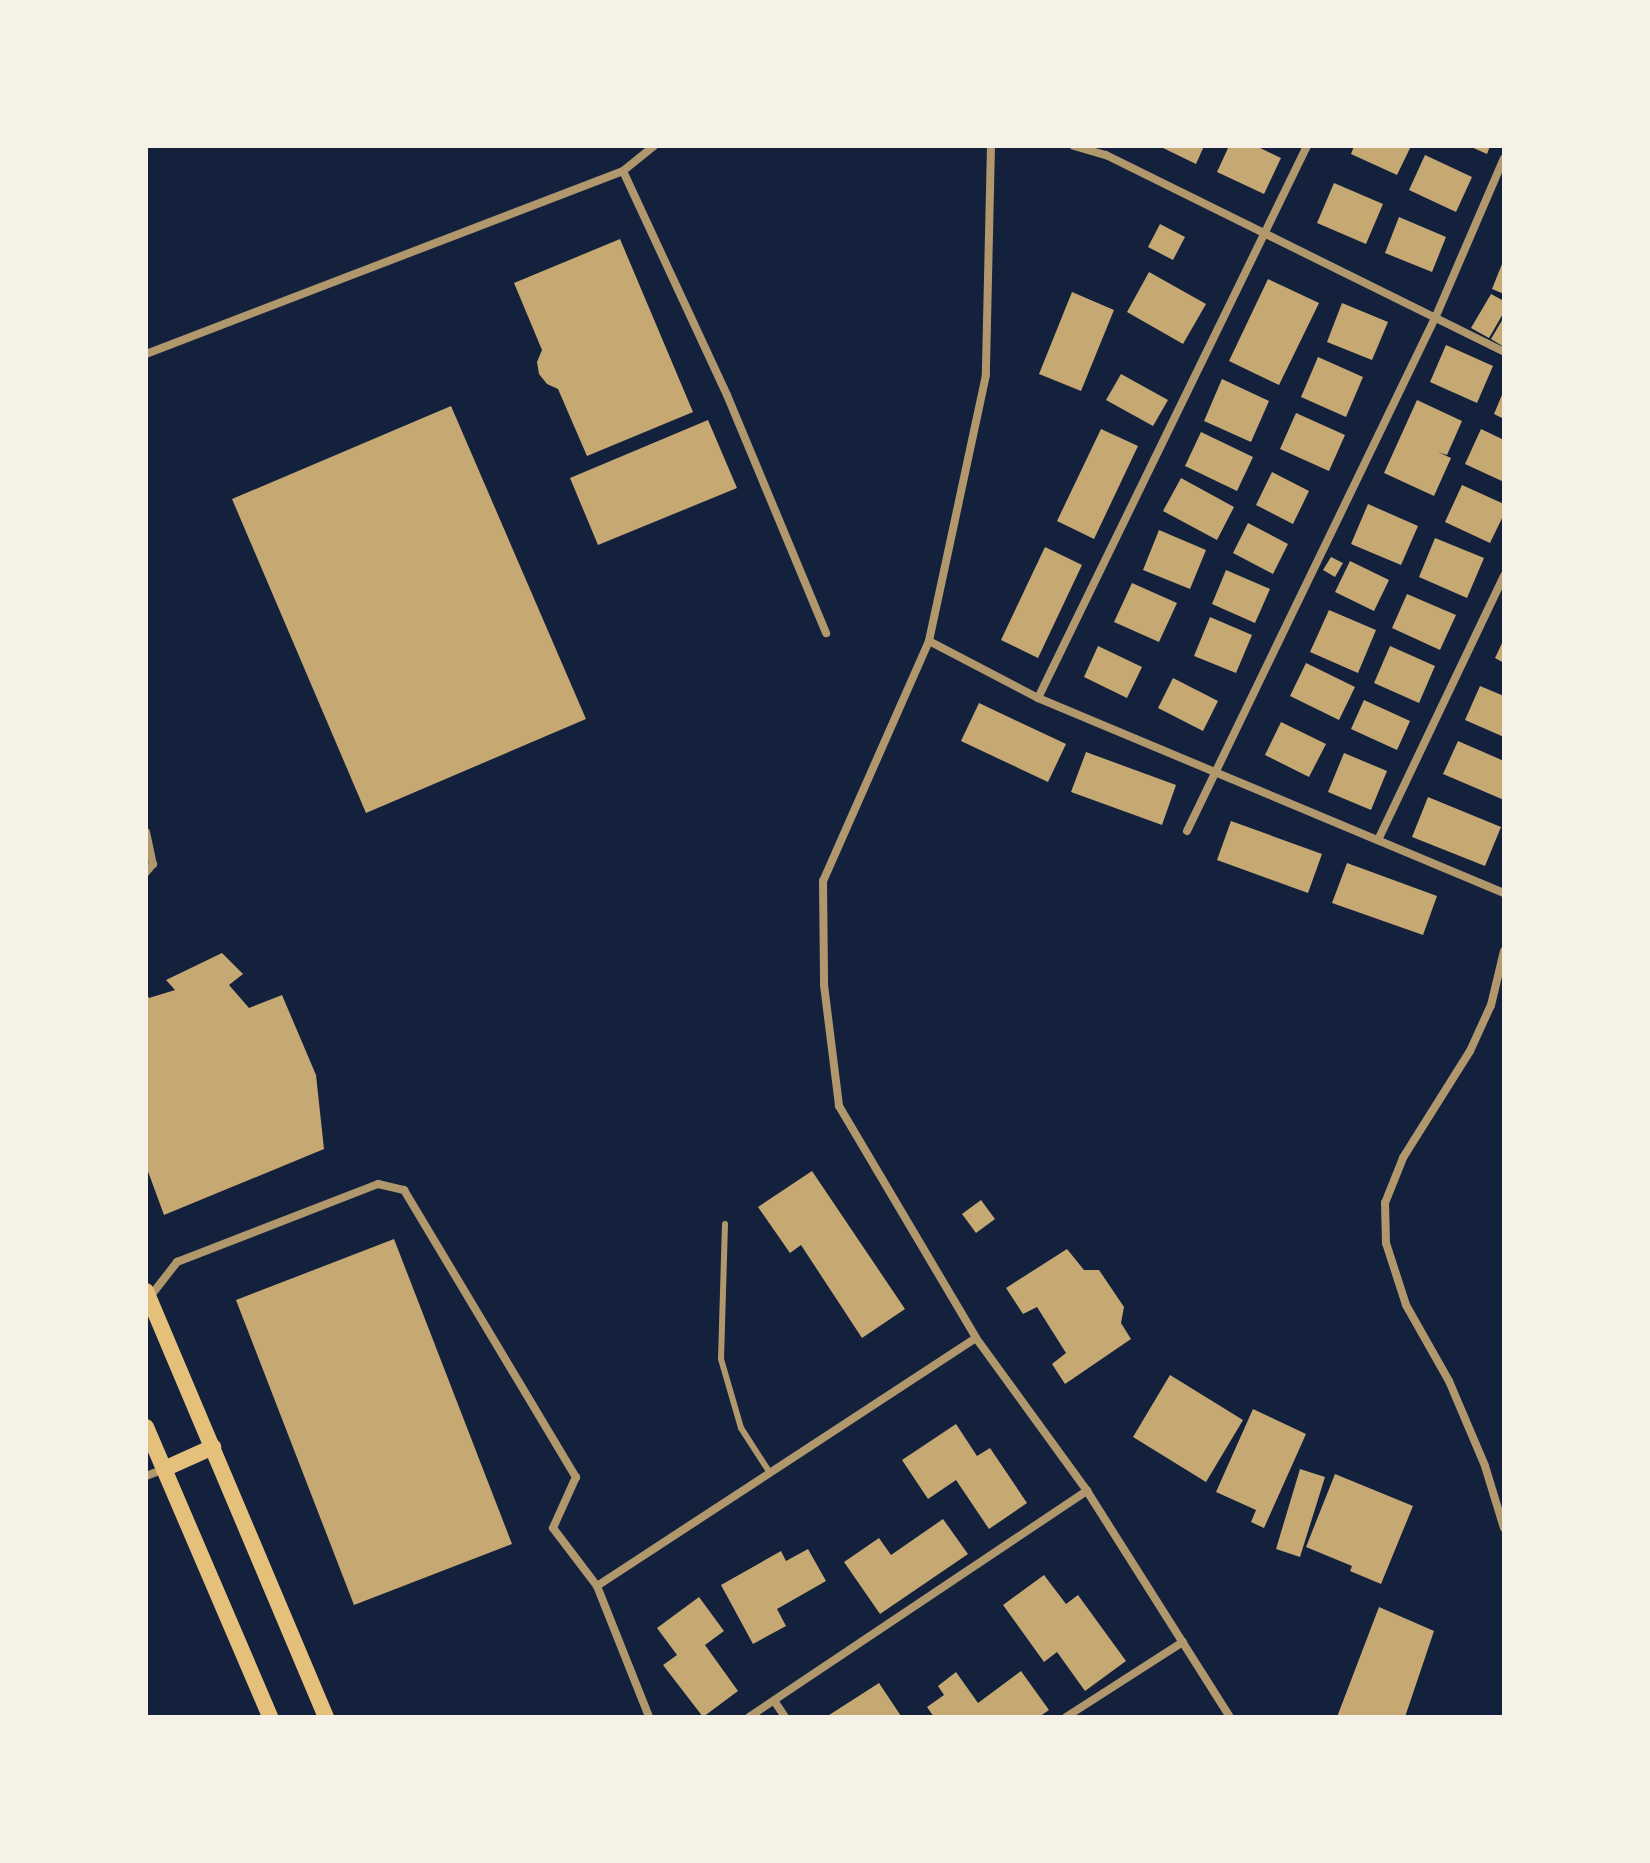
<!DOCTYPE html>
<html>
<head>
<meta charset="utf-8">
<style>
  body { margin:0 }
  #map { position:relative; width:1650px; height:1863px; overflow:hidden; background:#14213d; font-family:Helvetica,sans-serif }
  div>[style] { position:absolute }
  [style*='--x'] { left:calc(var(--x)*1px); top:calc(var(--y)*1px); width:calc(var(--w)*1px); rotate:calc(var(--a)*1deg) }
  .building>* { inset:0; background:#c6a872 }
  .service>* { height:6px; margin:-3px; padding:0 3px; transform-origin:3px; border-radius:3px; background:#b1986c }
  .minor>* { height:8px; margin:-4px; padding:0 4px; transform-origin:4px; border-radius:4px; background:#b1986c }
  .secondary>* { height:16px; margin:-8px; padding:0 8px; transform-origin:8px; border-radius:8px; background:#e5c07b }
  span { translate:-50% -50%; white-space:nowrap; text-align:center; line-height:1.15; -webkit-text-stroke:8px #f6f1e7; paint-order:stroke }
  .frame { position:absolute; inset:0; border:148px solid #f6f1e7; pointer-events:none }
</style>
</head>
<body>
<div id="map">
  <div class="building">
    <i style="clip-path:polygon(1159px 146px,1204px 146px,1196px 164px)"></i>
    <i style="clip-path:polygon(1229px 146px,1256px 146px,1281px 158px,1264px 194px,1217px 172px)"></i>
    <i style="clip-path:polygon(1354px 146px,1411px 146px,1397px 175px,1351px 154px)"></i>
    <i style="clip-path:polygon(1469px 146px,1490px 146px,1487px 154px)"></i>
    <i style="clip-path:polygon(1425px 155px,1472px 177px,1456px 212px,1409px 190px)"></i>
    <i style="clip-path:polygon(1334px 183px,1383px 204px,1366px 244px,1317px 223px)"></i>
    <i style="clip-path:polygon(1399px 217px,1446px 237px,1432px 272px,1385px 253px)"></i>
    <i style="clip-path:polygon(1160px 224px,1185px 237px,1173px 260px,1148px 247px)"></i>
    <i style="clip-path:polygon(620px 239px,693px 412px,587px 456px,558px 389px,547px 384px,539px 374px,537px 362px,542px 350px,514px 283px)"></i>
    <i style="clip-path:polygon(1504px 259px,1504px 294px,1492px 289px)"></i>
    <i style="clip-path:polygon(1149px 272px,1206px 304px,1183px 344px,1127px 312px)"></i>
    <i style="clip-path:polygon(1268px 279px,1319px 303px,1279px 385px,1229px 361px)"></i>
    <i style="clip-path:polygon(1072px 292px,1114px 310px,1081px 391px,1039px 374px)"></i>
    <i style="clip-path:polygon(1491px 294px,1504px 301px,1504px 312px,1489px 338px,1471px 328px)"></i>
    <i style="clip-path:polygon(1342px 303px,1388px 322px,1372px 360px,1327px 342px)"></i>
    <i style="clip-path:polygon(1504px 317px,1504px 347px,1491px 339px)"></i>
    <i style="clip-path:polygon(1446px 345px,1493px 366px,1477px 403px,1430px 382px)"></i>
    <i style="clip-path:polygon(1318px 357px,1363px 377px,1346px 417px,1301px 397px)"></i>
    <i style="clip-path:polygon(1121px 374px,1168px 400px,1153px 426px,1106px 400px)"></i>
    <i style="clip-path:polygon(1222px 379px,1269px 401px,1251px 442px,1204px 421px)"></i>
    <i style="clip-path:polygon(1504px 390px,1504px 419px,1494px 414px)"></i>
    <i style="clip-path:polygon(1417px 400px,1462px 421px,1447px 455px,1438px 452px,1451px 458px,1434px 496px,1384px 473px)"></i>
    <i style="clip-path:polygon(451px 406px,586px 719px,366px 813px,232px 499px)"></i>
    <i style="clip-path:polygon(1296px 413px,1345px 435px,1329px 471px,1280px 449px)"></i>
    <i style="clip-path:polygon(708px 420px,737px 488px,598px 545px,570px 478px)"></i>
    <i style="clip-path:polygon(1101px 429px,1138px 446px,1094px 539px,1057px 521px)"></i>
    <i style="clip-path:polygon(1481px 429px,1504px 440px,1504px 482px,1465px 464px)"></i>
    <i style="clip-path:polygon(1201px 432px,1253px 457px,1237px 491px,1185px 466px)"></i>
    <i style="clip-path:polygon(1272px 472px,1309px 491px,1293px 524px,1256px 505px)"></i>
    <i style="clip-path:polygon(1181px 478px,1234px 507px,1217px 540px,1163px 511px)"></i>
    <i style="clip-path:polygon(1462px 485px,1504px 504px,1504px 514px,1490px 543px,1445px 522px)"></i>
    <i style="clip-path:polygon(1368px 504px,1418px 526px,1401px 565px,1351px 544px)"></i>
    <i style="clip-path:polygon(1248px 523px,1288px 544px,1273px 574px,1233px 553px)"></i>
    <i style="clip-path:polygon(1159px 530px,1206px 550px,1190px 589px,1143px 570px)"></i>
    <i style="clip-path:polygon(1435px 538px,1484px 558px,1467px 598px,1419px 577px)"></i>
    <i style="clip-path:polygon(1045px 547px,1082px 565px,1038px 658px,1001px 640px)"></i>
    <i style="clip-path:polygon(1331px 557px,1343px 563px,1335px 577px,1323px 570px)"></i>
    <i style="clip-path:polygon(1350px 561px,1389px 580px,1374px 611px,1335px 592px)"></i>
    <i style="clip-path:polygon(1226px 570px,1270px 589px,1255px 623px,1212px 604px)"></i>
    <i style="clip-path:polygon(1132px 583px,1177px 603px,1159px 642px,1114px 622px)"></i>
    <i style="clip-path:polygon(1407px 594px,1456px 615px,1440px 650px,1392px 628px)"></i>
    <i style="clip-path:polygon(1329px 610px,1376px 630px,1358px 673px,1310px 652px)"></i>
    <i style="clip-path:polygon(1210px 617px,1252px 635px,1236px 673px,1194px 656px)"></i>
    <i style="clip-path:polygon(1504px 639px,1504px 663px,1495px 658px)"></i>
    <i style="clip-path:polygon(1098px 646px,1142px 667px,1127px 698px,1084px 677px)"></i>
    <i style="clip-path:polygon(1390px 646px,1435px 666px,1419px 703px,1374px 683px)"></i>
    <i style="clip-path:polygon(1306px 663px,1355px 687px,1339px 720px,1290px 696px)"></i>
    <i style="clip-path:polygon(1173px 678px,1218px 701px,1203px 731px,1158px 708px)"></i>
    <i style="clip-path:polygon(1480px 686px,1504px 696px,1504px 737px,1465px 720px)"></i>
    <i style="clip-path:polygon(1364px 700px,1410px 721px,1397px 750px,1351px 729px)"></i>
    <i style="clip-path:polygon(979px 703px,1066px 744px,1048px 782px,961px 741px)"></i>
    <i style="clip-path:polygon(1281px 722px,1326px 744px,1309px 777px,1265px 755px)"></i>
    <i style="clip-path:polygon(1458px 741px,1504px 761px,1504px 800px,1443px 774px)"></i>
    <i style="clip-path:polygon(1086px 752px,1176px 785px,1162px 825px,1071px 792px)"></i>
    <i style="clip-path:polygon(1344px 753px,1387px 771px,1371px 810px,1328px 792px)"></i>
    <i style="clip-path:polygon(1428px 797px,1501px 827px,1485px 866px,1412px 837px)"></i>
    <i style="clip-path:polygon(1231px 821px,1322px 854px,1308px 893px,1217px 860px)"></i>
    <i style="clip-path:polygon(1347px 863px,1437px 896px,1423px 935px,1332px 903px)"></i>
    <i style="clip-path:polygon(222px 953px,243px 974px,229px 985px,249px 1008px,282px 995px,316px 1075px,324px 1149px,164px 1215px,146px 1166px,146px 992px,149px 998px,175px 990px,166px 980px)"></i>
    <i style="clip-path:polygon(812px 1171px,905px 1309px,862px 1338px,801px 1245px,790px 1253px,758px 1207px)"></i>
    <i style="clip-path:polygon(981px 1200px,995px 1219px,976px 1233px,962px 1214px)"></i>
    <i style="clip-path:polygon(394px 1239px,512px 1544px,354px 1605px,236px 1300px)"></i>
    <i style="clip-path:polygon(1067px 1249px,1084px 1270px,1099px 1270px,1124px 1307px,1121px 1323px,1131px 1339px,1065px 1384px,1052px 1364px,1066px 1353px,1037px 1307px,1023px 1314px,1006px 1288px)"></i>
    <i style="clip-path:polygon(1170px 1375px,1243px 1420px,1206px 1482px,1133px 1437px)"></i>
    <i style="clip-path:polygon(1253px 1409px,1306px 1434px,1264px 1528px,1251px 1522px,1256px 1510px,1216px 1492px)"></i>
    <i style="clip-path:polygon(956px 1424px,977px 1456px,990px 1448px,1027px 1503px,989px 1529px,956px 1480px,928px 1499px,902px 1460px)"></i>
    <i style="clip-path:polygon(1300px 1469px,1325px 1477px,1300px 1557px,1276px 1549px)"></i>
    <i style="clip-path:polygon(1335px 1474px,1413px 1506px,1381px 1584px,1350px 1571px,1352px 1566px,1306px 1547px)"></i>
    <i style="clip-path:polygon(943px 1519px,968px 1554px,880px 1614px,844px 1562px,879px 1538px,891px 1555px)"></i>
    <i style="clip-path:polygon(808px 1549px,826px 1581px,777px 1609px,786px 1626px,753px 1644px,721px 1585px,781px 1551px,786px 1561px)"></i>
    <i style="clip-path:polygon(1044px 1575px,1066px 1604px,1078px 1595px,1126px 1661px,1085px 1691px,1057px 1652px,1044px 1662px,1003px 1605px)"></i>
    <i style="clip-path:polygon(699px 1597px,724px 1631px,705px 1645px,738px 1691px,703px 1717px,663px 1665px,677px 1655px,657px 1628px)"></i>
    <i style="clip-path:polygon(1379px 1607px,1434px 1631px,1405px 1717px,1337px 1717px)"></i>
    <i style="clip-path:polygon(1021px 1671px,1049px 1710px,1039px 1717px,934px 1717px,927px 1707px,944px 1695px,938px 1686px,956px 1672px,978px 1703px)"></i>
    <i style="clip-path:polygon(879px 1683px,901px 1716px,826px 1717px)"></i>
  </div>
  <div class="service">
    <i style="--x:725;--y:1224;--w:135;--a:91.7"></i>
    <i style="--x:721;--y:1359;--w:72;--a:73.8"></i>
    <i style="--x:741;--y:1428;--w:54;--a:57.2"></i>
  </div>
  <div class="minor">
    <i style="--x:991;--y:146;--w:229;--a:91.3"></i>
    <i style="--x:986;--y:375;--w:272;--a:102.1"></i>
    <i style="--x:929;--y:641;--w:262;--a:113.8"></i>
    <i style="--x:823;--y:881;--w:104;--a:89.4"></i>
    <i style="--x:824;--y:985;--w:122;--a:82.9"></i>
    <i style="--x:839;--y:1106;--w:269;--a:59.4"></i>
    <i style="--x:976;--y:1338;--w:189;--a:54"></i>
    <i style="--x:1087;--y:1491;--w:267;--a:57.7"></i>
    <i style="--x:1074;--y:146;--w:33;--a:16"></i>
    <i style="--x:1106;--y:155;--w:444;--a:26.3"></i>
    <i style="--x:623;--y:171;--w:247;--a:65.1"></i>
    <i style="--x:727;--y:395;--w:258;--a:67.4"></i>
    <i style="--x:146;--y:354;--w:511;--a:-20.99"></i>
    <i style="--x:623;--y:171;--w:40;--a:-39"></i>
    <i style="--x:929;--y:641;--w:123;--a:27.6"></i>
    <i style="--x:1038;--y:698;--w:505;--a:22.71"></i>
    <i style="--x:1038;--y:698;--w:614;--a:-64.02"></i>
    <i style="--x:1187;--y:831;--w:572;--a:-64.2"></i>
    <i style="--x:1436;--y:316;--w:172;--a:-66.7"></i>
    <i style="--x:146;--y:832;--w:33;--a:78"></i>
    <i style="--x:153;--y:864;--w:11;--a:131"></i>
    <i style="--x:1378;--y:840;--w:293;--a:-64.5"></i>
    <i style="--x:1504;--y:951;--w:56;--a:103.5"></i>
    <i style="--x:1491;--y:1005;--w:51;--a:114.5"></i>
    <i style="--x:1470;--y:1051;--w:126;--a:122.1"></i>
    <i style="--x:1403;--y:1158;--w:48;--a:111.8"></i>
    <i style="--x:1385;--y:1203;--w:40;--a:88.6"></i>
    <i style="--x:1386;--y:1243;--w:65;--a:72.1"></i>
    <i style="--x:1406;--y:1305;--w:87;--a:60.5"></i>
    <i style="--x:1449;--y:1381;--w:92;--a:67"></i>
    <i style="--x:1485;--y:1466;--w:65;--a:73"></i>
    <i style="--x:149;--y:1298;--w:46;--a:-52.1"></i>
    <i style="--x:177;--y:1262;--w:216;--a:-21.2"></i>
    <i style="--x:378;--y:1184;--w:27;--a:13"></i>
    <i style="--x:404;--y:1190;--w:335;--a:59.1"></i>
    <i style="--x:576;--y:1477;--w:56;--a:114.3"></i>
    <i style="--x:553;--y:1528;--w:73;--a:52.8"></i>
    <i style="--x:597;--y:1586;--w:141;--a:68.3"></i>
    <i style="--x:146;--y:1476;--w:19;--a:-21"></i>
    <i style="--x:597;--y:1586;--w:453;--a:-33.2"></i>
    <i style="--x:775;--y:1702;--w:18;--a:56"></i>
    <i style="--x:749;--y:1717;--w:407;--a:-33.8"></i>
    <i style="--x:1066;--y:1717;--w:139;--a:-32.7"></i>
  </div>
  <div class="secondary">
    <i style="--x:146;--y:1291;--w:462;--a:67.1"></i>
    <i style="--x:146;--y:1427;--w:315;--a:66.8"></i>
    <i style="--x:164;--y:1469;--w:54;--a:-24.2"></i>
  </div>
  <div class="frame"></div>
</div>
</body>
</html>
